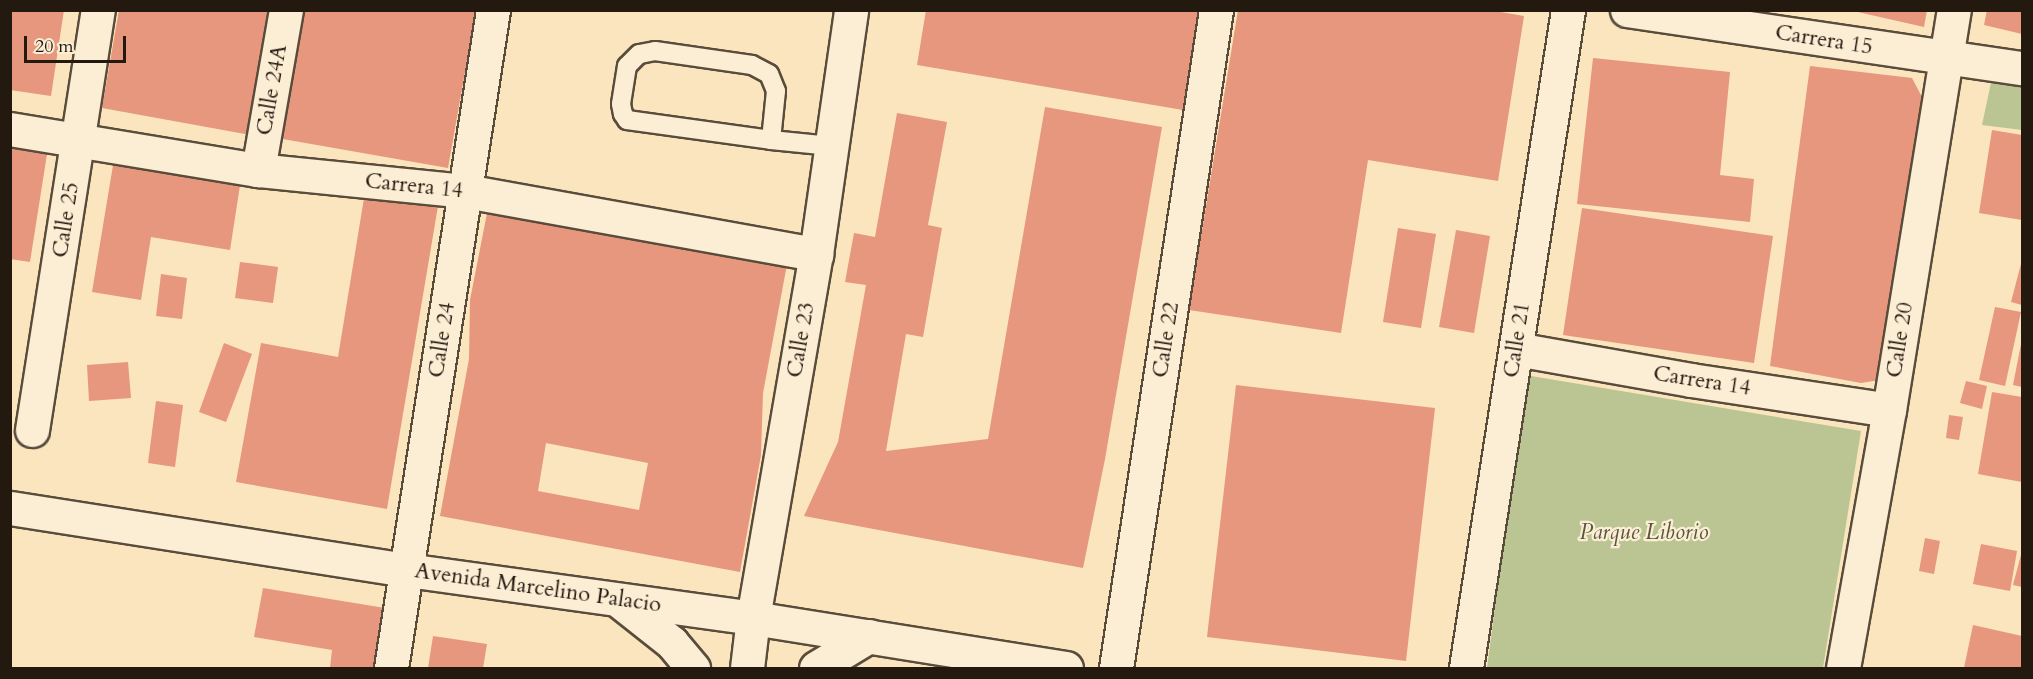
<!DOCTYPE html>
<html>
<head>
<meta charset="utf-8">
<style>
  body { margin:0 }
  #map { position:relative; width:2033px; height:679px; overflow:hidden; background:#fae5be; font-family:Cardo,serif }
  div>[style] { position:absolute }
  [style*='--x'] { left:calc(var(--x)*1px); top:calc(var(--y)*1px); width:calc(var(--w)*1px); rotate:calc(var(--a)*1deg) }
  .green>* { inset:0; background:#bbc594 }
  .building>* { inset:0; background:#e6977d }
  .roads { filter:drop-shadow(2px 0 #594c3b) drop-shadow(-2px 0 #594c3b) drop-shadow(0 2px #594c3b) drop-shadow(0 -2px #594c3b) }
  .lane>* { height:18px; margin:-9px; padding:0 9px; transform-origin:9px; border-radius:9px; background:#fceed5 }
  .street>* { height:33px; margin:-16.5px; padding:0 16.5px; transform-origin:16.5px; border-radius:16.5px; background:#fceed5 }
  .secondary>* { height:33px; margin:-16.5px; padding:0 16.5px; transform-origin:16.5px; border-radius:16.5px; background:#fceed5 }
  span { translate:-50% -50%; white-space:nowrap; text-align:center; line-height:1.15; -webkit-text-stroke:4.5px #fceed5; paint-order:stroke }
  .street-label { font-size:22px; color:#23190f }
  .park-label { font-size:22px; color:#58553e; font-style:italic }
  .frame { position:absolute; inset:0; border:12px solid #23190f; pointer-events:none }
  .scale { position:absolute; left:24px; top:36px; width:102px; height:27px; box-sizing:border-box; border:3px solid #23190f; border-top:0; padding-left:8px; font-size:18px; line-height:21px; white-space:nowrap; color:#23190f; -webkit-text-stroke:4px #fceed5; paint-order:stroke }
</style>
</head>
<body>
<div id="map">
  <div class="green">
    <i style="clip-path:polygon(1992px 78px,2022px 85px,2022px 130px,1982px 125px)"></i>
    <i style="clip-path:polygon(1525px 375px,1861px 431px,1823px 668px,1487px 668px)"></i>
  </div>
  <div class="building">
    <i style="clip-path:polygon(10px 10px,64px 10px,51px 96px,10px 90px)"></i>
    <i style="clip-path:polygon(119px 10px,278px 10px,256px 136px,102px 108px)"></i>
    <i style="clip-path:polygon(300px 10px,476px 10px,448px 168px,277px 138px)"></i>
    <i style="clip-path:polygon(926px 10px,1206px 10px,1189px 111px,917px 65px)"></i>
    <i style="clip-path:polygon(1238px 10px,1489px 10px,1524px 16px,1498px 181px,1368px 160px,1341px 333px,1189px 310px)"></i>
    <i style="clip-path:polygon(1849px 10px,1927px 10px,1924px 27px)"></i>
    <i style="clip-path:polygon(1987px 10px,2022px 10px,2022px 34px,1984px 25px)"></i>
    <i style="clip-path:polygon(1593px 58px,1730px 72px,1720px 175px,1754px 179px,1750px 222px,1577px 204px)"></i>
    <i style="clip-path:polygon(1810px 66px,1912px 78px,1924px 101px,1880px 380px,1861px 383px,1770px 366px)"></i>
    <i style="clip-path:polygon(1045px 107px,1162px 127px,1105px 459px,1083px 568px,804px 516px,838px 442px,866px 285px,845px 282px,854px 233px,875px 237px,897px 113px,947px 122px,928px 225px,942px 228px,923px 337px,906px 334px,886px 451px,988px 439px)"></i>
    <i style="clip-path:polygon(1992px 130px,2022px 135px,2022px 220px,1979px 213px)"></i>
    <i style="clip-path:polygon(10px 148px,47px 154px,30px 262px,10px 259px)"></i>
    <i style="clip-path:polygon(114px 159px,241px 179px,230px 250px,151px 237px,141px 300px,92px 292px)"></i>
    <i style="clip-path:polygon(365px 192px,438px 206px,387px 509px,236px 482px,261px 343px,338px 357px)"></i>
    <i style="clip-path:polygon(evenodd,489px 203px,788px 259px,763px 393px,761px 455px,740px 572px,440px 516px,469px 359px,470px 300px,489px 203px,546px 443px,648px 463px,639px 510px,538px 491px,546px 443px)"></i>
    <i style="clip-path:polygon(1582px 208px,1773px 236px,1754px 363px,1563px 335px)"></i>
    <i style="clip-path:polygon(1398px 228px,1436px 234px,1421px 328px,1383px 322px)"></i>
    <i style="clip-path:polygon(1456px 230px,1490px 236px,1474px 333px,1439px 327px)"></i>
    <i style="clip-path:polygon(2022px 260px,2022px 305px,2011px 302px)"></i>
    <i style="clip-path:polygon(240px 262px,278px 267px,273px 303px,235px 298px)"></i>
    <i style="clip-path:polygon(161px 274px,187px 278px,182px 319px,156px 316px)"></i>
    <i style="clip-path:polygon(1995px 307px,2021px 312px,2005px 386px,1979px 380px)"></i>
    <i style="clip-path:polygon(224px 343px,252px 354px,226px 422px,199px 412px)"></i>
    <i style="clip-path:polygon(2021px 344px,2022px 344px,2022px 387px,2013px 385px)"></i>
    <i style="clip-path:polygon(128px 362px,131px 398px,89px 401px,87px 365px)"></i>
    <i style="clip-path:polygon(1966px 381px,1987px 386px,1982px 409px,1960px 403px)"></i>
    <i style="clip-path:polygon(1236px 385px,1435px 408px,1406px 661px,1207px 637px)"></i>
    <i style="clip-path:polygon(1992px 392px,2022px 397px,2022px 482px,1978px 474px)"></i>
    <i style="clip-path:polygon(156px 401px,183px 405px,175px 467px,148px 463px)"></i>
    <i style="clip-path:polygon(1949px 415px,1963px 417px,1959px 440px,1946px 438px)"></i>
    <i style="clip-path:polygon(1925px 538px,1940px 541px,1934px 574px,1919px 571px)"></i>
    <i style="clip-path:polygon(1981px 544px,2017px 551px,2010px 591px,1973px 584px)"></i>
    <i style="clip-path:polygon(2022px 551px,2022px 587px,2013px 585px)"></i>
    <i style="clip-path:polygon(263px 588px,391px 609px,382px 668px,330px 668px,332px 650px,254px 637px)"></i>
    <i style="clip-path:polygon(1973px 625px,2022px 636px,2022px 668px,1964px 668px)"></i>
    <i style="clip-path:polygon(433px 636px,487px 644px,483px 668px,428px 668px)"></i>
  </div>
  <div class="roads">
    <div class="lane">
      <i style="--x:771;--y:140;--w:49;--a:-84.2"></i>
      <i style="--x:776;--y:91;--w:18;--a:-112"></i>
      <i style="--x:769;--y:74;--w:19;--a:-152"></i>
      <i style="--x:752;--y:65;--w:98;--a:-171.8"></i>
      <i style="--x:655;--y:51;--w:16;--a:169"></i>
      <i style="--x:639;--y:54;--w:17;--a:135"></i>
      <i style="--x:627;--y:66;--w:38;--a:99"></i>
      <i style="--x:621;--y:104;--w:10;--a:79"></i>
      <i style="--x:623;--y:114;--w:7;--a:56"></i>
      <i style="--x:627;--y:120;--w:145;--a:7.9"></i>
      <i style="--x:771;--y:140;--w:60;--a:5.7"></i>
    </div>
    <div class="street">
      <i style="--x:1627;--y:10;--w:399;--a:8.4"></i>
      <i style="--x:10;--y:129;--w:251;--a:9.4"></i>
      <i style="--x:258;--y:170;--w:208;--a:5.8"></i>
      <i style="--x:465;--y:191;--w:357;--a:10.2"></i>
      <i style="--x:258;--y:170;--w:162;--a:-80.1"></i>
      <i style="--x:1516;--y:349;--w:178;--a:10"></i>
      <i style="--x:1691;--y:380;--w:200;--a:8.6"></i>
      <i style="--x:32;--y:430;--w:425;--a:-81.1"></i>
      <i style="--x:391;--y:668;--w:666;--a:-81.19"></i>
      <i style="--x:747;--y:668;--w:50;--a:-83.2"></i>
      <i style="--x:753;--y:618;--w:369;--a:-80.2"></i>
      <i style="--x:816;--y:254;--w:246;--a:-81.8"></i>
      <i style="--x:1116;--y:668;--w:666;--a:-81.36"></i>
      <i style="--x:1466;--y:668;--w:666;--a:-81.19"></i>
      <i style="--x:1843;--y:668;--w:262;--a:-79.9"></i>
      <i style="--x:1889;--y:410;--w:405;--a:-80.8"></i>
    </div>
    <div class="secondary">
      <i style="--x:10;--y:508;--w:402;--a:8.9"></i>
      <i style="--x:407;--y:570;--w:349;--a:7.9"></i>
      <i style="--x:753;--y:618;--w:317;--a:9.1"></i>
      <i style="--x:618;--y:600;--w:69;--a:38.5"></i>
      <i style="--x:672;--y:643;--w:33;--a:50"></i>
      <i style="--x:816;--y:668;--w:62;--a:-31.1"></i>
    </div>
  </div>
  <div class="street-label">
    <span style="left:1824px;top:40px;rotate:9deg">Carrera 15</span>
    <span style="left:272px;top:90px;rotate:-80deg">Calle 24A</span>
    <span style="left:414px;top:186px;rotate:6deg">Carrera 14</span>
    <span style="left:66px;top:220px;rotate:-81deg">Calle 25</span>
    <span style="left:442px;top:340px;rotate:-81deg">Calle 24</span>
    <span style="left:801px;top:340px;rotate:-80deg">Calle 23</span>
    <span style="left:1166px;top:340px;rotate:-81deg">Calle 22</span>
    <span style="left:1517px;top:340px;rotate:-81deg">Calle 21</span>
    <span style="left:1900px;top:340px;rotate:-81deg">Calle 20</span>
    <span style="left:1702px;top:381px;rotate:9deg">Carrera 14</span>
    <span style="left:538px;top:588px;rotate:8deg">Avenida Marcelino Palacio</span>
  </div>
  <div class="park-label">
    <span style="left:1644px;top:533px">Parque Liborio</span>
  </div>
  <div class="frame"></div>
  <div class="scale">20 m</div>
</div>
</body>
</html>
